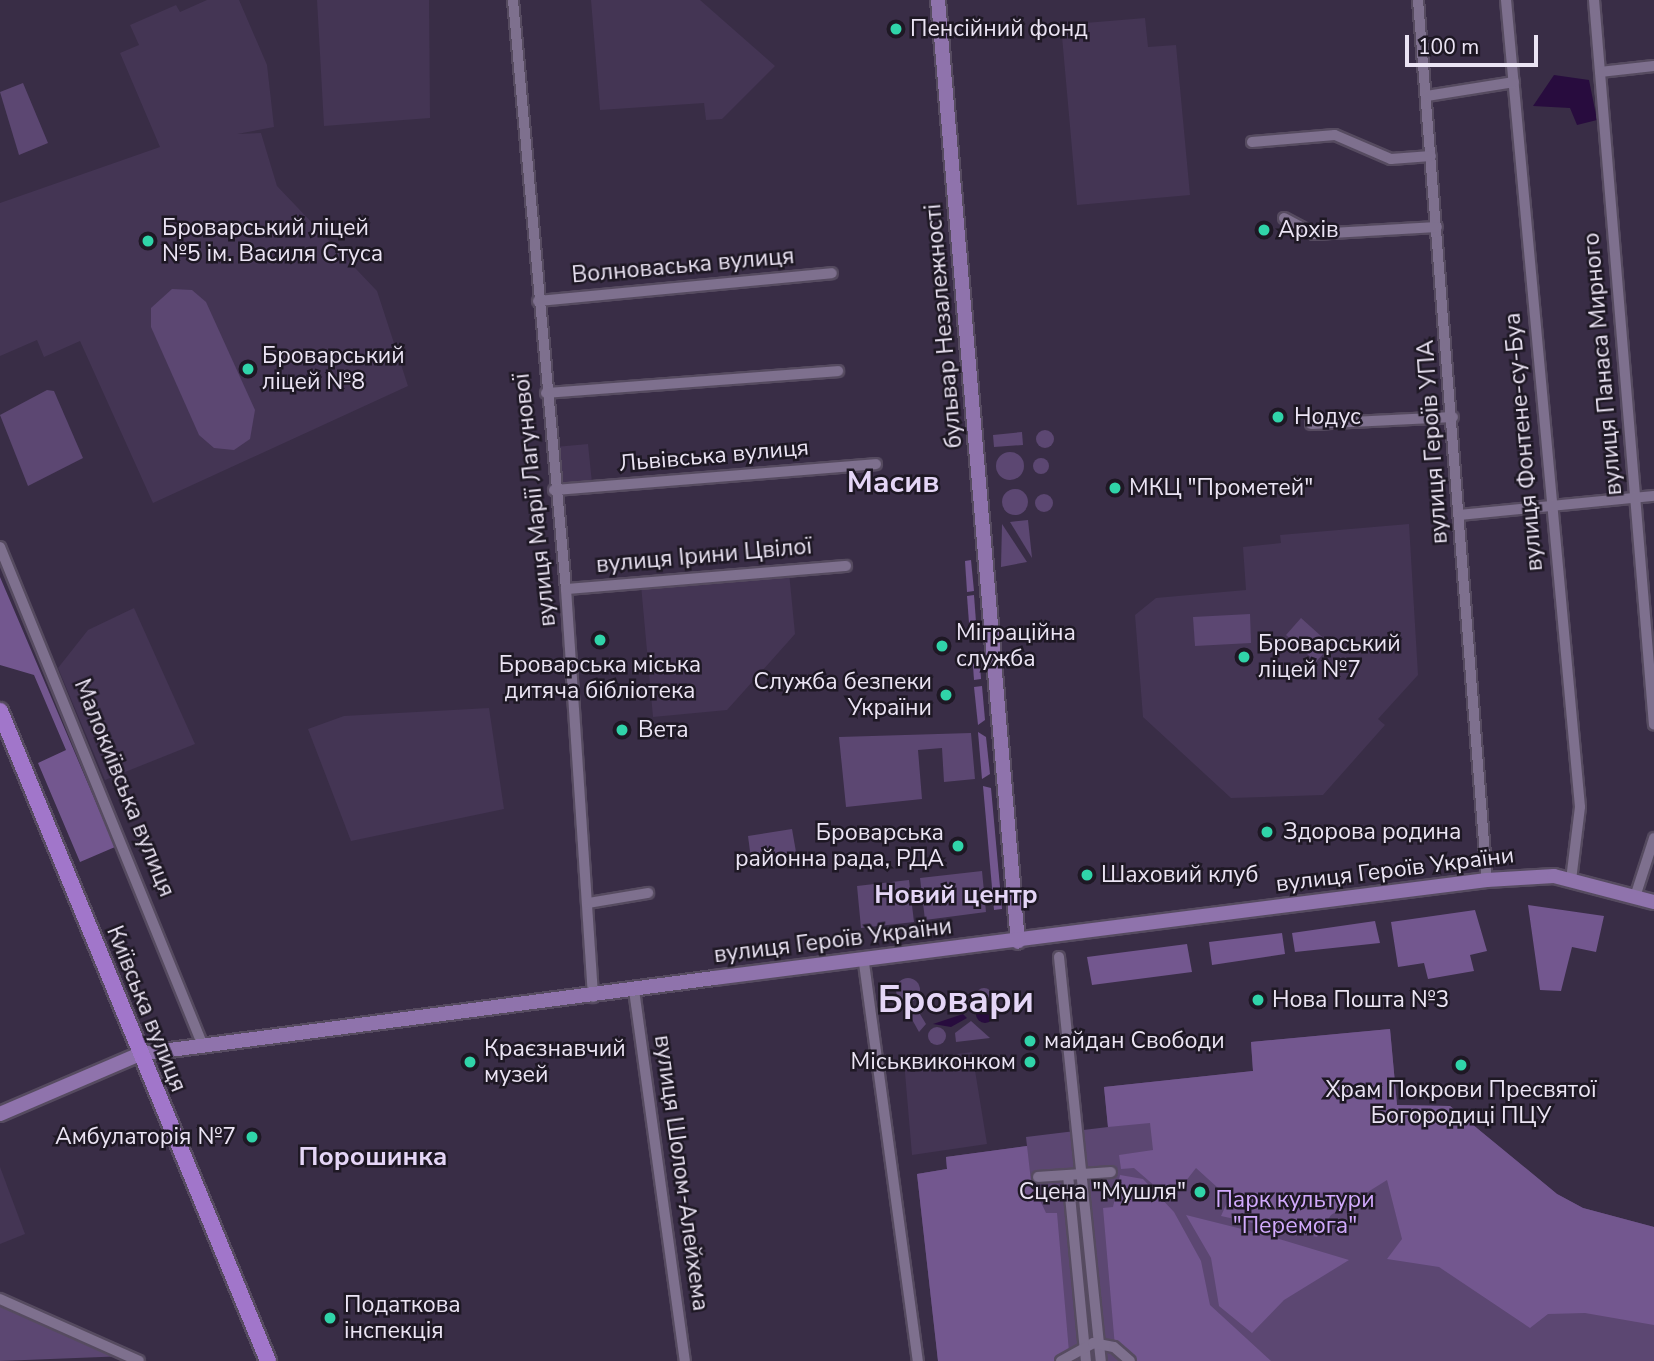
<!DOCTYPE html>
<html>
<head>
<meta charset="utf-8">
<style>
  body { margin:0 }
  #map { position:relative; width:1654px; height:1361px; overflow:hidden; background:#392d46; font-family:"Nunito Sans",sans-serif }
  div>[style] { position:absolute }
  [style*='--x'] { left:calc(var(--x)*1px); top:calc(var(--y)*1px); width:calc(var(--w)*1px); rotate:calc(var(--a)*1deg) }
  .built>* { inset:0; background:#443554 }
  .green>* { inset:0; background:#5c4772 }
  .round { border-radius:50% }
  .forest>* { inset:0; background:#73578f }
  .water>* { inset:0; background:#280c3e }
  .roads { filter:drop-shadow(2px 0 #564b60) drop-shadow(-2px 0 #564b60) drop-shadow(0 2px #564b60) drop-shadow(0 -2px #564b60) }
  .street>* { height:10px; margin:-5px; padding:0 5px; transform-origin:5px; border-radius:5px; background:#7e708e }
  .secondary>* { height:14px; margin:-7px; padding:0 7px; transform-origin:7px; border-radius:7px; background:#8f73ac }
  .primary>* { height:16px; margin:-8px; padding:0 8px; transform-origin:8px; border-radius:8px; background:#a176ca }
  .dots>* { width:19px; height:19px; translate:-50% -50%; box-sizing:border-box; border:4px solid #1e1824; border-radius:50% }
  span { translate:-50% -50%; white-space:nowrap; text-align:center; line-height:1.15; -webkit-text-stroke:5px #1e1824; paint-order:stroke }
  .poi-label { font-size:23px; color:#ebe4f4 }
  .left { translate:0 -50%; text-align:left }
  .right { translate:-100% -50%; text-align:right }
  .street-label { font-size:23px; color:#ebe4f4 }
  .park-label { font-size:23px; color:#d2aafd }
  .quarter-label { font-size:26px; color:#e5d6f7; font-weight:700 }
  .district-label { font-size:30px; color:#e5d6f7; font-weight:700 }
  .town-label { font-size:37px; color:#e5d6f7; font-weight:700 }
  .scale { position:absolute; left:1405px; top:35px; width:133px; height:32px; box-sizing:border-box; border:4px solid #ebe4f4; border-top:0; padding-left:9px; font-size:21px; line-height:24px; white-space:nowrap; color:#ebe4f4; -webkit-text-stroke:5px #1e1824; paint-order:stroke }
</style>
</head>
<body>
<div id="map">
  <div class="built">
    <i style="clip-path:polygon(207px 0,239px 0,267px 65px,274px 127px,237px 134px,261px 133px,277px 186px,377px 291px,408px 386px,153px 503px,80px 341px,44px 357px,37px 340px,0 356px,0 203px,160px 147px,120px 53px,139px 45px,130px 25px,176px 5px,180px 12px)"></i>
    <i style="clip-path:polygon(317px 0,429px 0,430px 118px,324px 126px)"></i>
    <i style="clip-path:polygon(591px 0,700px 0,775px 66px,722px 119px,706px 120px,704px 103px,600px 110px)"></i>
    <i style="clip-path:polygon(1145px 18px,1148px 47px,1176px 45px,1190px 195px,1077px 205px,1061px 25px)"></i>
    <i style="clip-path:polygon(588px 444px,592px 483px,558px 486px,555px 447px)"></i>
    <i style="clip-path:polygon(1409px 524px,1418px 675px,1378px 719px,1385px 725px,1323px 795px,1231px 798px,1143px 717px,1135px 615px,1156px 598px,1246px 590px,1243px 547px,1281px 543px,1280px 535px)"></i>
    <i style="clip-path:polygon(789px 572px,795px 634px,727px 710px,653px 717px,641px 585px)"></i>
    <i style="clip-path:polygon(134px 608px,195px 744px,105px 780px,58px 668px,88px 630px)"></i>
    <i style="clip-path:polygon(489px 708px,504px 809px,351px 841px,308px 729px,344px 716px)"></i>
    <i style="clip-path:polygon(972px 1052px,987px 1144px,912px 1155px,904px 1061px)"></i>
    <i style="clip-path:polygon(0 1167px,25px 1234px,0 1244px)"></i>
  </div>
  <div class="green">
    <i style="clip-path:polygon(23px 83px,48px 143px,19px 155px,0 92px)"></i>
    <i style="clip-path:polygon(172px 289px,192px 290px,206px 302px,255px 410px,250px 439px,234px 450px,214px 448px,199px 435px,151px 327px,151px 308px)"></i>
    <i style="clip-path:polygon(47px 390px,54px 391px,83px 458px,28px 486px,0 415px)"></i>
    <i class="round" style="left:1036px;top:430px;width:18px;height:18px"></i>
    <i style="clip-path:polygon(1022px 432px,1023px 445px,994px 447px,993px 435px)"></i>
    <i class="round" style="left:996px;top:452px;width:28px;height:28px"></i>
    <i class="round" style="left:1033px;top:458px;width:16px;height:16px"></i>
    <i class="round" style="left:1002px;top:489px;width:26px;height:26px"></i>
    <i class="round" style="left:1035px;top:494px;width:18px;height:18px"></i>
    <i style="clip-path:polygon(1028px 520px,1032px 558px,1010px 522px)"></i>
    <i style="clip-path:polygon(1002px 524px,1027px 562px,1001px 567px)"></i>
    <i style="clip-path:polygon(1250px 614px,1251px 643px,1195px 646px,1193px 617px)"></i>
    <i style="clip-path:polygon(1301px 618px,1331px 645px,1316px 662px,1286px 635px)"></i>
    <i style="clip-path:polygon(971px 733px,975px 779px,944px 782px,942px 748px,918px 750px,922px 799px,846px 807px,839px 737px)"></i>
    <i style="clip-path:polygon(792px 829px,796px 852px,751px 859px,748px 836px)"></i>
    <i style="clip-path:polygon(982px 871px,986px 912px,925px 920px,920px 878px)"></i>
    <i style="clip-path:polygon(909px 880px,914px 922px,861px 928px,857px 886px)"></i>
    <i class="round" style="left:896px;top:978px;width:24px;height:24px"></i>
    <i class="round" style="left:976px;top:988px;width:16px;height:16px"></i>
    <i style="clip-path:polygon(904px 1005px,917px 1009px,926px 1024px,919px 1032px)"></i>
    <i style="clip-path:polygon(971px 1021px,990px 1038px,956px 1042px,955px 1033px)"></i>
    <i class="round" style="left:928px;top:1027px;width:18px;height:18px"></i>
    <i style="clip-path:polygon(1390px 1029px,1397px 1105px,1450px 1106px,1557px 1194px,1583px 1208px,1654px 1227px,1654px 1361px,938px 1361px,917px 1174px,947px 1169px,946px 1157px,1027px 1146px,1026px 1137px,1108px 1127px,1104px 1087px,1253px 1071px,1251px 1042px)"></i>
    <i style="clip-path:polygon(0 1299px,127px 1356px,0 1361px)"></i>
  </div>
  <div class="forest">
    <i style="clip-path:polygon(971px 560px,974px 591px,967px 592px,965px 561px)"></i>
    <i style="clip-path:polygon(0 577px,115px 847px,80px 862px,38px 763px,66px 750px,34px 675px,0 665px)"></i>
    <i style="clip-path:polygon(974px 595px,976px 622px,969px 623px,967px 596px)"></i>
    <i style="clip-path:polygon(979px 651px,981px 679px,974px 680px,972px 652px)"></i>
    <i style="clip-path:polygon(982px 686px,985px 720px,978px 725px,974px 687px)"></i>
    <i style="clip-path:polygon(978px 732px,986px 737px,990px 774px,982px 779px)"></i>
    <i style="clip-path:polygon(983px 786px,991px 788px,1002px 909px,994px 910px)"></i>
    <i style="clip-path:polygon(1528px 905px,1604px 916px,1596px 952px,1572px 947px,1561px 991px,1540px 990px)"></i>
    <i style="clip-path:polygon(1475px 910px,1487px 951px,1470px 955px,1474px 971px,1428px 979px,1424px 963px,1398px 967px,1391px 922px)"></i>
    <i style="clip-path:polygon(1375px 921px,1380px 943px,1295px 952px,1292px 933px)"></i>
    <i style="clip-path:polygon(1282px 933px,1285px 954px,1212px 965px,1209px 942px)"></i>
    <i style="clip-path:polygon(1187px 944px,1192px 972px,1092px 985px,1087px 957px)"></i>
    <i style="clip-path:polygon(1390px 1029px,1397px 1105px,1450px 1106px,1557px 1194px,1583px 1208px,1654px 1227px,1654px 1325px,1585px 1313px,1548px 1314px,1530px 1328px,1439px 1267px,1387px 1259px,1402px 1239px,1387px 1180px,1331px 1215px,1317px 1237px,1221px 1216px,1229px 1198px,1196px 1168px,1171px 1200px,1134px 1168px,1121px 1169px,1119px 1155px,1153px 1150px,1150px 1123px,1108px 1127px,1104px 1087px,1253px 1071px,1251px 1042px)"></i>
    <i style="clip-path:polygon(1027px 1146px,1031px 1181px,1046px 1213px,1057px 1213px,1069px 1352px,1061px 1361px,938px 1361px,917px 1174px,947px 1169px,946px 1157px)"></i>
    <i style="clip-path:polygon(1120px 1175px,1143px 1179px,1174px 1212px,1201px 1261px,1210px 1305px,1271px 1361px,1130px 1361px,1115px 1347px,1103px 1208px,1113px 1207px)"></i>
    <i style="clip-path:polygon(1186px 1215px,1266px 1235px,1349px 1260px,1284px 1300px,1252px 1333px,1219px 1306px,1211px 1258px)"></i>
  </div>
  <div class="water">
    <i style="clip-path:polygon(1554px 75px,1589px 80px,1597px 120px,1577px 125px,1570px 108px,1533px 106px)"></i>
    <i class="round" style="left:976px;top:1005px;width:18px;height:18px"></i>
    <i style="clip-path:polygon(963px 1014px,967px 1018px,951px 1027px,933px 1024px)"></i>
  </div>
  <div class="roads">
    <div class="street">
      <i style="--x:513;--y:0;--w:591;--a:84.86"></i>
      <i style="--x:566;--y:589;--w:409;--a:86.2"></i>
      <i style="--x:1418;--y:0;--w:883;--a:85.52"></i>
      <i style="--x:1506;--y:0;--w:810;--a:84.76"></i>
      <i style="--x:1580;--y:807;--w:74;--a:97"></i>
      <i style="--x:1594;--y:0;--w:727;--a:85.27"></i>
      <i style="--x:1600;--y:72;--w:54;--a:-6.3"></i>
      <i style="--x:1427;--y:96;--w:88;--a:-9.1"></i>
      <i style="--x:1252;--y:142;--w:83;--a:-4.8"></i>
      <i style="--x:1335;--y:135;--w:61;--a:23.2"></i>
      <i style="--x:1391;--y:159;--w:40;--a:-4.3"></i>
      <i style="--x:1284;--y:218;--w:34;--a:28"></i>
      <i style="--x:1314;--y:234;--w:123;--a:-3.3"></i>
      <i style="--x:538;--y:301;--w:295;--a:-5.4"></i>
      <i style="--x:546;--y:393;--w:293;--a:-4.3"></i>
      <i style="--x:1311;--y:424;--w:142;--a:-2.8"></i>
      <i style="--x:554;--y:490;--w:323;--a:-4.6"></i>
      <i style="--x:1459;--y:515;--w:196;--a:-5.6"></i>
      <i style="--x:0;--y:547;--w:539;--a:67.86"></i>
      <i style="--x:566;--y:589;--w:281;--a:-4.7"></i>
      <i style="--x:1635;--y:897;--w:62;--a:-72.1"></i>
      <i style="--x:588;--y:903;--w:61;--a:-9.5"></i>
      <i style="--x:1059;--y:957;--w:406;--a:84.1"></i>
      <i style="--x:864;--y:963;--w:402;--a:82.3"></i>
      <i style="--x:634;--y:990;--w:374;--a:82.2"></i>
      <i style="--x:1068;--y:1175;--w:187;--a:84.5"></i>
      <i style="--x:1038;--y:1177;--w:73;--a:-3.9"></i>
      <i style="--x:0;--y:1299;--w:152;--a:24"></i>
      <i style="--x:1061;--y:1361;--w:37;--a:-29"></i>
      <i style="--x:1093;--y:1343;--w:21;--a:11"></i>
      <i style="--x:1114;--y:1347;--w:21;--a:41"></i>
    </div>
    <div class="secondary">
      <i style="--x:938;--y:0;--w:945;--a:85.15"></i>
      <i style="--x:0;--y:1114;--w:152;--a:-23.2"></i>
      <i style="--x:140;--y:1054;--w:579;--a:-7.54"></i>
      <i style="--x:714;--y:978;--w:779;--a:-7.23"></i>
      <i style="--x:1487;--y:880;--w:67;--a:-3.4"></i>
      <i style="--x:1554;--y:876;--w:103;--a:14.6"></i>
    </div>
    <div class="primary">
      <i style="--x:0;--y:711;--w:703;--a:67.59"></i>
    </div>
  </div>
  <div class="dots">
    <i style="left:896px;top:29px;background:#30d4a9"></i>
    <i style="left:1264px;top:230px;background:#30d4a9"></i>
    <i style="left:148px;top:241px;background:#30d4a9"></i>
    <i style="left:248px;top:369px;background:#30d4a9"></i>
    <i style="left:1278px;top:417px;background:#30d4a9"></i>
    <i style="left:1115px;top:488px;background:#30d4a9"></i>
    <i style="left:600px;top:640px;background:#30d4a9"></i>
    <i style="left:942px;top:646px;background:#30d4a9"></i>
    <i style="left:1244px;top:657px;background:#30d4a9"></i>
    <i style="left:946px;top:695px;background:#30d4a9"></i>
    <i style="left:622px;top:730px;background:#30d4a9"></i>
    <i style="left:1267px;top:832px;background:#30d4a9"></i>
    <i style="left:958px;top:846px;background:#30d4a9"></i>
    <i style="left:1087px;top:875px;background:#30d4a9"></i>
    <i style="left:1258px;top:1000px;background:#30d4a9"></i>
    <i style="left:1030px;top:1041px;background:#30d4a9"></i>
    <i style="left:470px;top:1062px;background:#30d4a9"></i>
    <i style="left:1030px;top:1062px;background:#30d4a9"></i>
    <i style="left:1461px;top:1065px;background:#30d4a9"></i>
    <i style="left:252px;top:1137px;background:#30d4a9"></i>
    <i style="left:1200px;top:1192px;background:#30d4a9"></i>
    <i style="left:330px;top:1318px;background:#30d4a9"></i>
  </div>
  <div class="poi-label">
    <span class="left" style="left:910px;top:29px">Пенсійний фонд</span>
    <span class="left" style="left:162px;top:241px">Броварський ліцей<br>№5 ім. Василя Стуса</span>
    <span class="left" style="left:1278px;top:230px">Архів</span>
    <span class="left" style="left:262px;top:369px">Броварський<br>ліцей №8</span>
    <span class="left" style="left:1294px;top:417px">Нодус</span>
    <span class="left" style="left:1129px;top:488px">МКЦ "Прометей"</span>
    <span class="left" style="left:956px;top:646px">Міграційна<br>служба</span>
    <span class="left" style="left:1258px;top:657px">Броварський<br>ліцей №7</span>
    <span style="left:600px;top:678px">Броварська міська<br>дитяча бібліотека</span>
    <span class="right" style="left:932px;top:695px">Служба безпеки<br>України</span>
    <span class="left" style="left:638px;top:730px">Вета</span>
    <span class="left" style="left:1283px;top:832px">Здорова родина</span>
    <span class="right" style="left:944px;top:846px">Броварська<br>районна рада, РДА</span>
    <span class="left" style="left:1101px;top:875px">Шаховий клуб</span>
    <span class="left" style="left:1272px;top:1000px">Нова Пошта №3</span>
    <span class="left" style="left:1044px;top:1041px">майдан Свободи</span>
    <span class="left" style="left:484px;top:1062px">Краєзнавчий<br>музей</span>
    <span class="right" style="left:1016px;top:1062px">Міськвиконком</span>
    <span style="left:1461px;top:1103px">Храм Покрови Пресвятої<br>Богородиці ПЦУ</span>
    <span class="right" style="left:236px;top:1137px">Амбулаторія №7</span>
    <span class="right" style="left:1186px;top:1192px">Сцена "Мушля"</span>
    <span class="left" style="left:344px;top:1318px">Податкова<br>інспекція</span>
  </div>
  <div class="street-label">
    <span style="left:683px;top:266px;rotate:-5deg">Волноваська вулиця</span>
    <span style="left:944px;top:326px;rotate:-95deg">бульвар Незалежності</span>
    <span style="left:1603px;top:364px;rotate:-95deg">вулиця Панаса Мирного</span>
    <span style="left:1433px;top:442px;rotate:-94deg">вулиця Героїв УПА</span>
    <span style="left:1524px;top:442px;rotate:-95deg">вулиця Фонтене-су-Буа</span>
    <span style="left:714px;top:456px;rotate:-5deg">Львівська вулиця</span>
    <span style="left:535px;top:500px;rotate:-96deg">вулиця Марії Лагунової</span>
    <span style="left:704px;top:556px;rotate:-5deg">вулиця Ірини Цвілої</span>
    <span style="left:124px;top:788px;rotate:68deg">Малокиївська вулиця</span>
    <span style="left:1395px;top:870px;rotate:-7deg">вулиця Героїв України</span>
    <span style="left:833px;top:941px;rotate:-7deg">вулиця Героїв України</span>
    <span style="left:146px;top:1009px;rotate:68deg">Київська вулиця</span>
    <span style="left:681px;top:1173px;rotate:82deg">вулиця Шолом-Алейхема</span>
  </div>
  <div class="park-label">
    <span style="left:1295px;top:1213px">Парк культури<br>"Перемога"</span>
  </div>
  <div class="quarter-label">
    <span style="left:956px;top:895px">Новий центр</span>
    <span style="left:373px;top:1157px">Порошинка</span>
  </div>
  <div class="district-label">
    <span style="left:893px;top:483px">Масив</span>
  </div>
  <div class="town-label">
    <span style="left:956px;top:1000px">Бровари</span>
  </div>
  <div class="scale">100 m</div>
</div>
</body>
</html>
